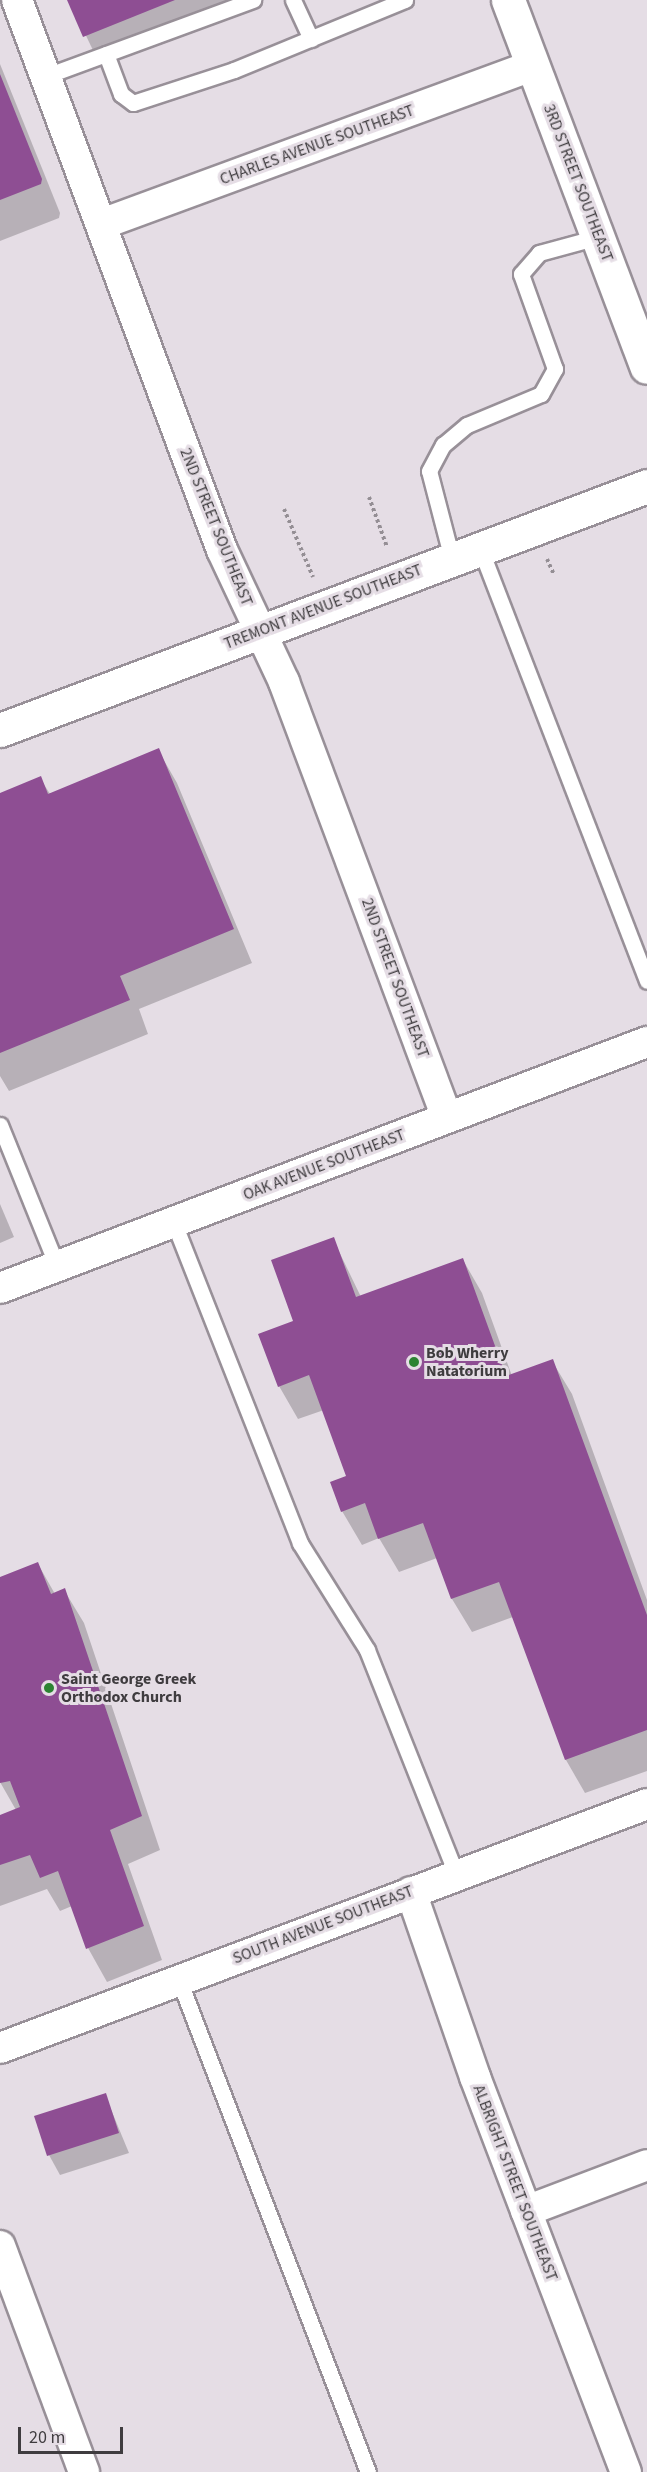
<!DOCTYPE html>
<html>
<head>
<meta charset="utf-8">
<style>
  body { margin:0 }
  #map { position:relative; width:647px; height:2472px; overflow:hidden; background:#e5dde5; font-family:"Source Sans 3",sans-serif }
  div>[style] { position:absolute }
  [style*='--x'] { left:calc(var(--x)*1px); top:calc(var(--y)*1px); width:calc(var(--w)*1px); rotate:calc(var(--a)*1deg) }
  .shadow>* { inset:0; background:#0003 }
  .building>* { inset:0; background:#8e4e93 }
  .path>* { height:4px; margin-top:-2px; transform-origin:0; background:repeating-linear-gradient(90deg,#948e94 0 3px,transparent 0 6px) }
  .roads { filter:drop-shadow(2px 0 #989098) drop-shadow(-2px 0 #989098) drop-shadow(0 2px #989098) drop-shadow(0 -2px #989098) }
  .lane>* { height:15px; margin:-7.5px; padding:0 7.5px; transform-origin:7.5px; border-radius:7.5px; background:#fff }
  .street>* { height:30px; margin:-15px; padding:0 15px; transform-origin:15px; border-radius:15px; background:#fff }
  .secondary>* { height:33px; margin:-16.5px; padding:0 16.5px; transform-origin:16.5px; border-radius:16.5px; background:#fff }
  .dots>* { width:16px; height:16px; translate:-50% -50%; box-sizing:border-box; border:3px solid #e5dde5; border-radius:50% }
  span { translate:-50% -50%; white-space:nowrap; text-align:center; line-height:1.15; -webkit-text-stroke:6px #e5dde5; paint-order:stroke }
  .street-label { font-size:16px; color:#3f3c3f }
  .poi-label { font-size:16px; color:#3f3c3f; font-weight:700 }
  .left { translate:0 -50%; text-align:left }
  .scale { position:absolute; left:18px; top:2427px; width:105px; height:27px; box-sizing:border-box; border:3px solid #3f3c3f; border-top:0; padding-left:8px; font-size:18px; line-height:21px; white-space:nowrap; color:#3f3c3f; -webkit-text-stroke:4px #e5dde5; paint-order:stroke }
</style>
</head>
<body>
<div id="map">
  <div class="shadow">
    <i style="clip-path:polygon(69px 0,245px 0,247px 5px,100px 65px)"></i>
    <i style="clip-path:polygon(0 64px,60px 213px,59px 218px,0 241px)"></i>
    <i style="clip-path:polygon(158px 750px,177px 783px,252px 963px,139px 1009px,148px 1034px,9px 1091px,0 1076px,0 794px,40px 778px,50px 794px)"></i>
    <i style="clip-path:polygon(0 1204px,14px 1237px,0 1243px)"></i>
    <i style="clip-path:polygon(333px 1239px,361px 1297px,463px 1260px,482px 1293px,512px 1376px,552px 1361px,572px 1394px,647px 1600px,647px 1771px,585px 1793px,566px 1760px,513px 1617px,472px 1632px,452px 1599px,437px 1558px,399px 1572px,379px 1538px,362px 1545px,342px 1511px,348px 1477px,324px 1410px,298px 1419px,279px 1386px,295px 1322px)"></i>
    <i style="clip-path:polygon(38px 1564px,55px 1594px,64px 1590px,84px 1623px,160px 1850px,128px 1864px,162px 1960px,107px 1982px,88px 1948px,72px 1906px,60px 1911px,47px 1889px,0 1906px,0 1816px,16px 1810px,0 1782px,0 1578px)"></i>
    <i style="clip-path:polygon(105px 2095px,129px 2153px,60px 2175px,49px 2155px)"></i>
  </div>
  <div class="building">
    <i style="clip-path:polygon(67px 0,175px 0,83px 37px)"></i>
    <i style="clip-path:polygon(0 74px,42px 179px,41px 184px,0 200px)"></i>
    <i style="clip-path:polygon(159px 748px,234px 929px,120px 976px,130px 1000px,0 1053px,0 793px,41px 776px,48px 794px)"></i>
    <i style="clip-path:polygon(334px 1237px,356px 1297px,463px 1258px,506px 1376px,553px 1359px,647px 1615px,647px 1730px,565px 1760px,499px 1582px,451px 1599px,423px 1523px,378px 1539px,365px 1503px,341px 1512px,330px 1482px,346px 1476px,309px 1375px,278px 1387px,258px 1334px,293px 1321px,271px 1260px)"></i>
    <i style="clip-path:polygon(38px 1562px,51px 1594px,65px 1588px,142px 1816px,110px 1830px,144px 1926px,86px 1949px,58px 1871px,40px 1878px,30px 1855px,0 1865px,0 1815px,20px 1807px,10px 1781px,0 1783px,0 1577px)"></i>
    <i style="clip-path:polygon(106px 2093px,119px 2133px,47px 2156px,34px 2116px)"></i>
  </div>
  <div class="path">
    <i style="--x:369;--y:497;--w:53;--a:70.2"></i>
    <i style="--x:284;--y:509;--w:74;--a:66.9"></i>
    <i style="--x:547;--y:559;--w:17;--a:66"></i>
  </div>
  <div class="roads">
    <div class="lane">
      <i style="--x:293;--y:0;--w:43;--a:65.2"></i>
      <i style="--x:106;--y:54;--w:43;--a:69.4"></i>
      <i style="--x:121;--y:94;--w:15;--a:37"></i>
      <i style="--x:133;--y:103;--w:106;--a:-18.1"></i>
      <i style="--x:234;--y:70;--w:185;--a:-22.3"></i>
      <i style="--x:46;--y:76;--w:221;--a:-20.2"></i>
      <i style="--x:480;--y:548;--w:464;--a:68.9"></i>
      <i style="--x:452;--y:559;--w:91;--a:-104.6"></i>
      <i style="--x:429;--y:471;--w:30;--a:-62"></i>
      <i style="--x:443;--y:445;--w:31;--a:-40"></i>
      <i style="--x:467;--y:425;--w:80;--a:-22.7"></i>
      <i style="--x:541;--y:394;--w:29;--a:-61"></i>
      <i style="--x:555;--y:369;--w:101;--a:-109.7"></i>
      <i style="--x:521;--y:274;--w:28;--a:-49"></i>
      <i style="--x:539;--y:253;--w:61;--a:-15.2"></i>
      <i style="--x:0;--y:1125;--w:152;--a:68"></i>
      <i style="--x:174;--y:1223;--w:344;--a:68.5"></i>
      <i style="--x:300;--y:1543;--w:126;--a:57.9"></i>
      <i style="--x:367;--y:1650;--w:243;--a:68.3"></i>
      <i style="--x:179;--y:1980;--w:527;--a:68.99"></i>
    </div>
    <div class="street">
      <i style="--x:17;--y:0;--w:587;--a:69.56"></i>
      <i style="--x:222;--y:550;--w:146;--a:64.8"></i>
      <i style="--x:284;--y:682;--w:465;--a:69.5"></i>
      <i style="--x:102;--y:224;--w:459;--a:-20.2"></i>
      <i style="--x:0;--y:1288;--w:692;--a:-20.82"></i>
      <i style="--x:411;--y:1892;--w:196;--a:70.9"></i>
      <i style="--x:475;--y:2077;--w:423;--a:69.1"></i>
      <i style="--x:0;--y:2048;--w:691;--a:-20.66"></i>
      <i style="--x:526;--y:2211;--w:129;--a:-20.8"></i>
      <i style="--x:0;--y:2246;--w:241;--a:69.6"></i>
    </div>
    <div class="secondary">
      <i style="--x:508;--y:0;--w:392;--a:69.3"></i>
      <i style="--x:0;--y:730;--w:691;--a:-20.66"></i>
    </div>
  </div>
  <div class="dots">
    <i style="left:414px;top:1362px;background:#2c8332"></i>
    <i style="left:49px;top:1688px;background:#2c8332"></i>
  </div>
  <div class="street-label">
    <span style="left:317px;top:145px;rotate:-20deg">CHARLES AVENUE SOUTHEAST</span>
    <span style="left:578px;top:183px;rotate:69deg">3RD STREET SOUTHEAST</span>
    <span style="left:216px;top:527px;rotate:68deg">2ND STREET SOUTHEAST</span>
    <span style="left:323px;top:607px;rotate:-21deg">TREMONT AVENUE SOUTHEAST</span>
    <span style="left:395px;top:978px;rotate:70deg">2ND STREET SOUTHEAST</span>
    <span style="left:324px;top:1165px;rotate:-21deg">OAK AVENUE SOUTHEAST</span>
    <span style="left:323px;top:1925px;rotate:-21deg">SOUTH AVENUE SOUTHEAST</span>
    <span style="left:515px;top:2183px;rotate:69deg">ALBRIGHT STREET SOUTHEAST</span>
  </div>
  <div class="poi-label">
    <span class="left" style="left:426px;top:1362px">Bob Wherry<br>Natatorium</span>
    <span class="left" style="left:61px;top:1688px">Saint George Greek<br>Orthodox Church</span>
  </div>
  <div class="scale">20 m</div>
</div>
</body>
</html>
